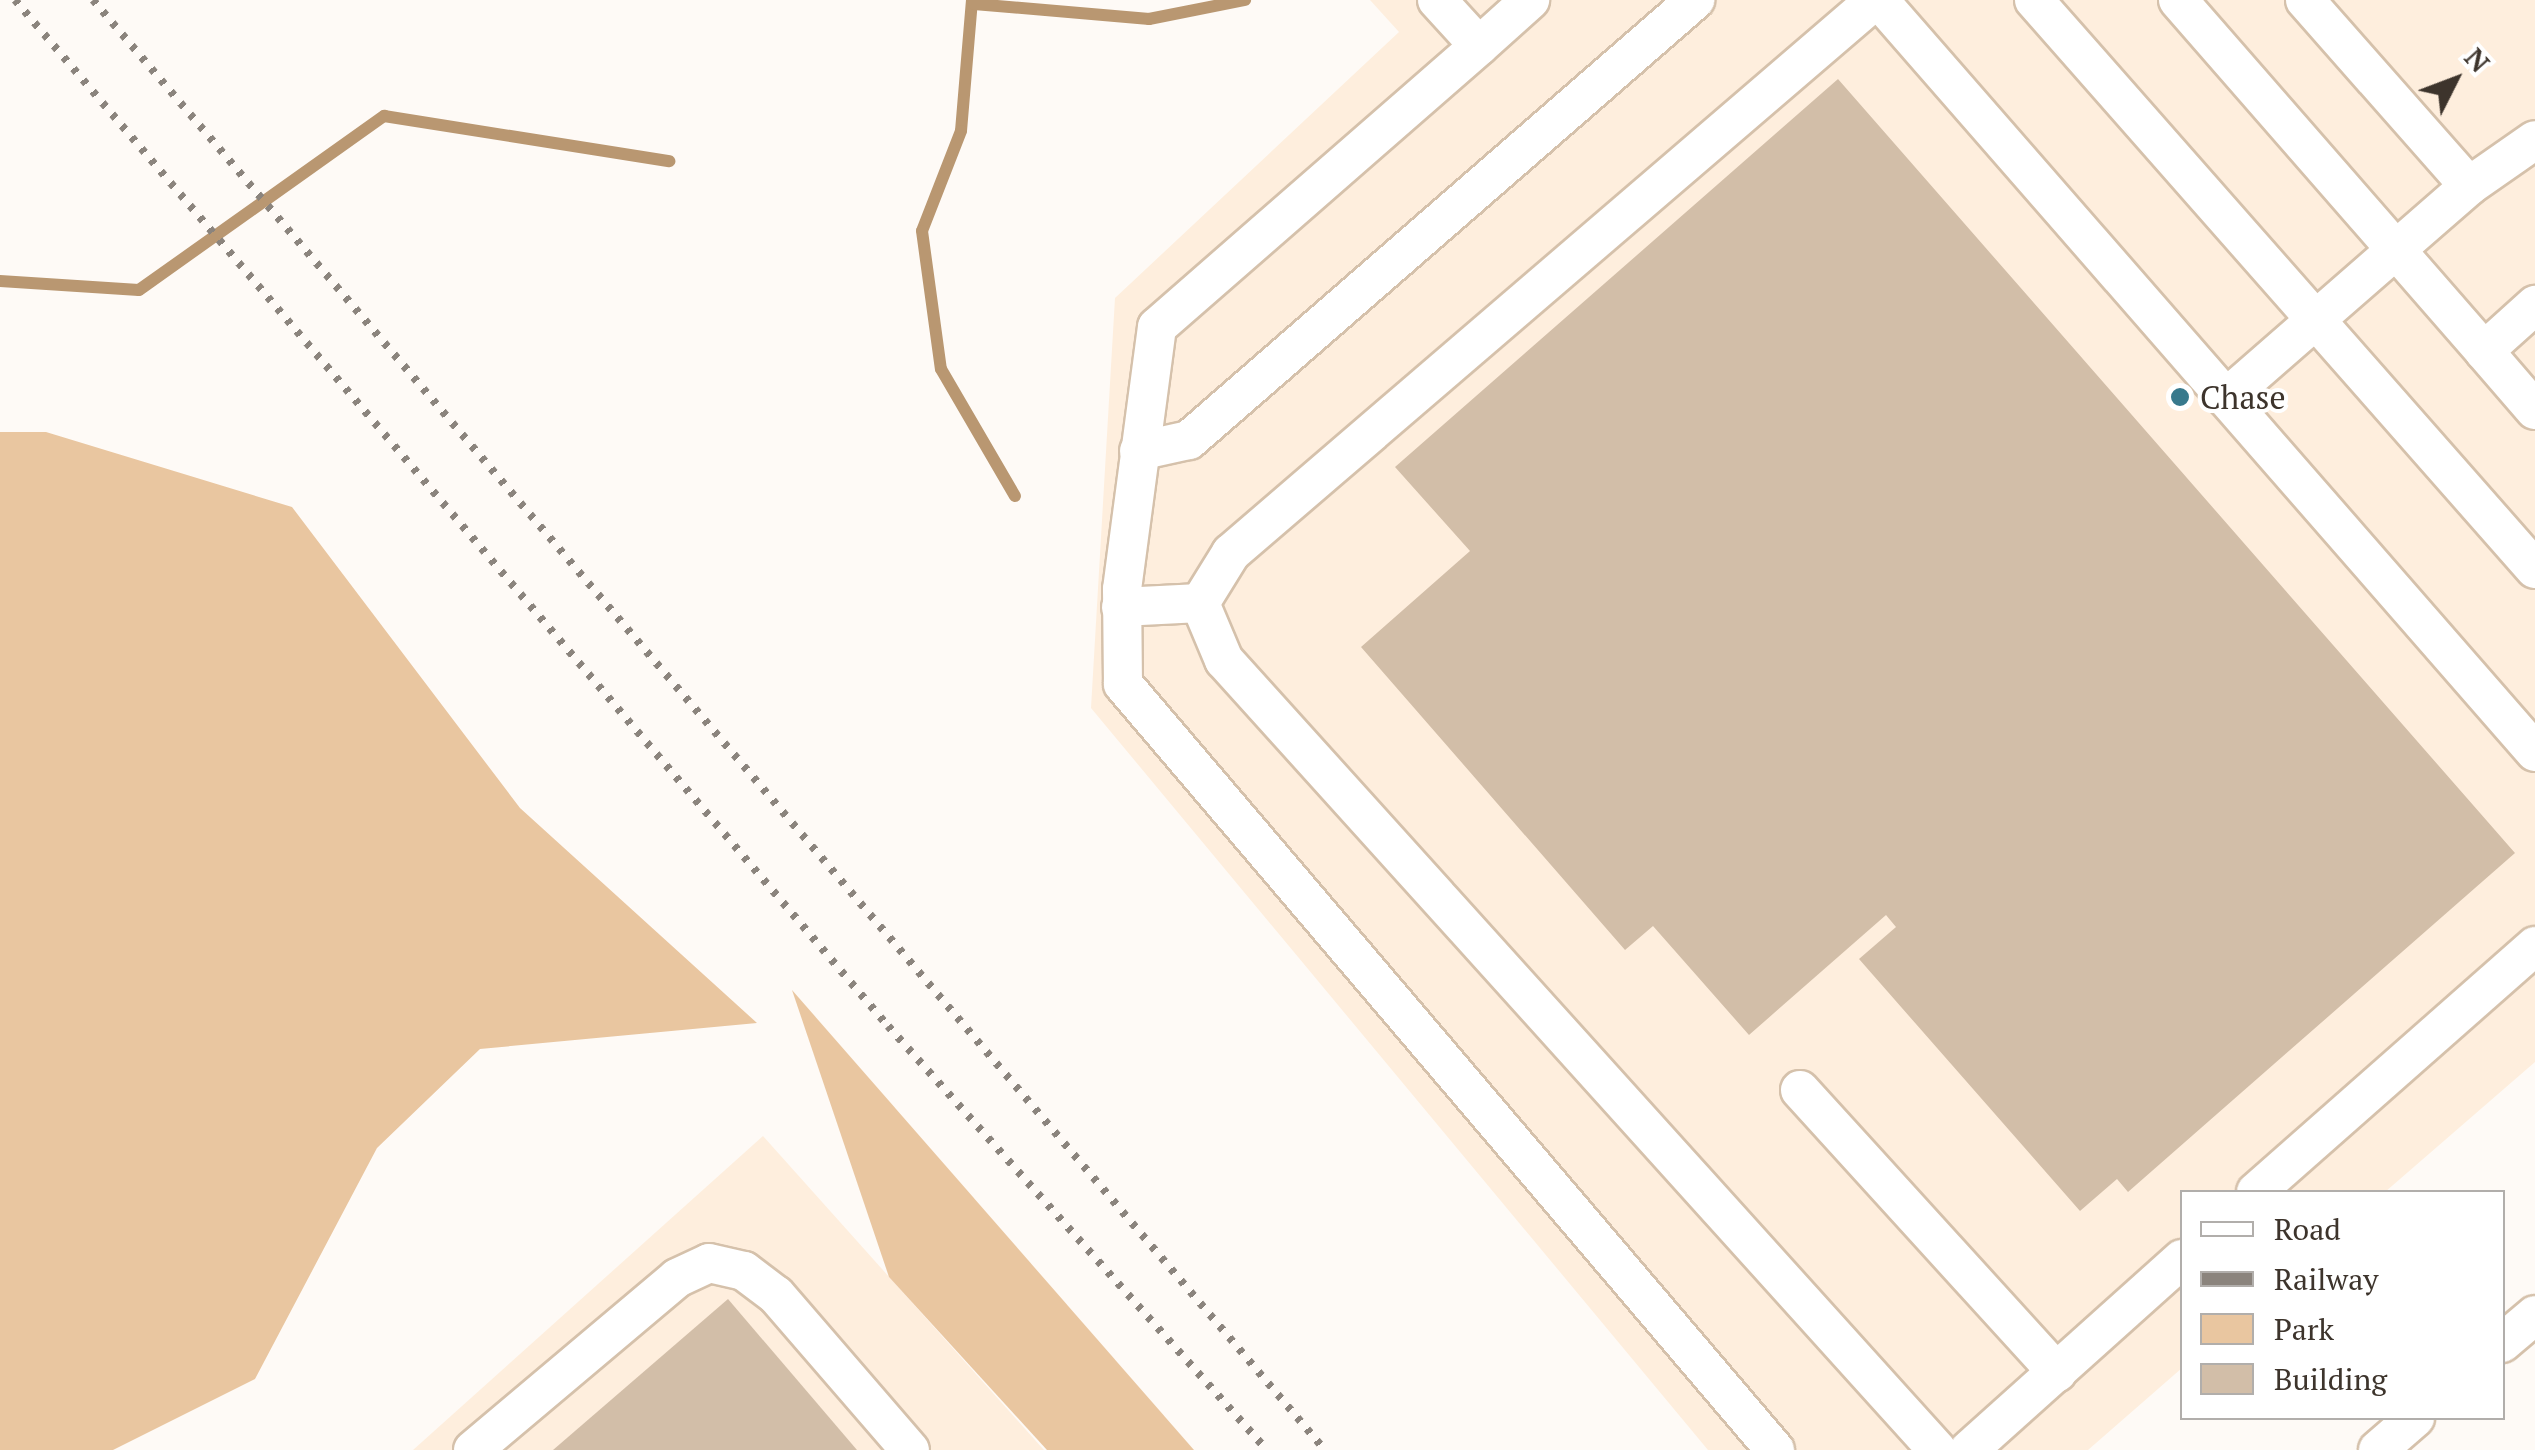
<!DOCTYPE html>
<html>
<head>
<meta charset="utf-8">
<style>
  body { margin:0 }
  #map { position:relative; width:2535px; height:1450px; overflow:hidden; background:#fefaf6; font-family:"PT Serif",serif }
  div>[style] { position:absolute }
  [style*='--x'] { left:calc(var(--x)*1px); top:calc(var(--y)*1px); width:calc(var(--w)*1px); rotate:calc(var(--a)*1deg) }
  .built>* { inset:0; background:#feeedd }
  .green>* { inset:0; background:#e9c6a0 }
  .stream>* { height:12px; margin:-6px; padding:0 6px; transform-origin:6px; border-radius:6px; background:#b99771 }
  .building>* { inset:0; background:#d2bea8 }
  .roads { filter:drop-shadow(2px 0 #d5c1ab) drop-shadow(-2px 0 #d5c1ab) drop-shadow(0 2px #d5c1ab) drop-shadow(0 -2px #d5c1ab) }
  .minor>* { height:38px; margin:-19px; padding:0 19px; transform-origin:19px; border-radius:19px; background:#fff }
  .rail>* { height:8px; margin-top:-4px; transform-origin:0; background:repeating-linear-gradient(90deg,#8b847d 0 5px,transparent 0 15px) }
  .dots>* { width:28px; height:28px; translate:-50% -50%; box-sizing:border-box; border:5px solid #fff; border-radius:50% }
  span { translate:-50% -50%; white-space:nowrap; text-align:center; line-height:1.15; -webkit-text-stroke:8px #fff; paint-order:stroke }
  .poi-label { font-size:32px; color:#3d342c }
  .left { translate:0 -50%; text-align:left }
  .legend { position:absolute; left:2180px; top:1190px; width:325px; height:230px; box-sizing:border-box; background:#fff; border:2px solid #b1aeab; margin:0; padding:12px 18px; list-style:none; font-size:30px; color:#3d342c }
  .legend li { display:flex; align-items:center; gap:20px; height:50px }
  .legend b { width:50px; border:2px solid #b1aeab }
  .north { position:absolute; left:2405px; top:30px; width:100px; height:100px; -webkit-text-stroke:8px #fff; paint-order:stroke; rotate:48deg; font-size:28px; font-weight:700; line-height:40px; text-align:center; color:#3d342c }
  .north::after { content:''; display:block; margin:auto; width:35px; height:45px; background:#3d342c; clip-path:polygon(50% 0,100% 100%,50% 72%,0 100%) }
</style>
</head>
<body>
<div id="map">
  <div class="built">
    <i style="clip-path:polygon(1370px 0,2535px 0,2535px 1062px,2385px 1192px,2182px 1192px,2182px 1368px,2088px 1450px,1708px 1450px,1091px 708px,1115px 298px,1399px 32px)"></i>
    <i style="clip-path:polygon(763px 1136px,1044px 1450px,413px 1450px)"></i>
  </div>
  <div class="green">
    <i style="clip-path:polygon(0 432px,46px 432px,292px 507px,520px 808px,757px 1023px,480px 1049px,377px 1148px,255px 1379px,113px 1450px,0 1450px)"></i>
    <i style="clip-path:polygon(792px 990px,1194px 1450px,1047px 1450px,889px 1277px)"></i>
  </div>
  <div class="stream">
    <i style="--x:972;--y:0;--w:131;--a:94.8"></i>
    <i style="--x:961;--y:131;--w:107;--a:111.3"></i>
    <i style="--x:922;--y:231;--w:139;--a:82.2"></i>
    <i style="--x:941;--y:369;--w:147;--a:59.8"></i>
    <i style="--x:974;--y:4;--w:176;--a:4.9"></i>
    <i style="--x:1149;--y:19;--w:98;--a:-11.2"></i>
    <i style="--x:0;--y:281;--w:139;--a:3.7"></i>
    <i style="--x:139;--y:290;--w:301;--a:-35.4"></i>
    <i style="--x:384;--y:116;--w:289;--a:9"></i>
  </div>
  <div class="building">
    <i style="clip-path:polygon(1838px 79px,2515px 853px,2128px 1192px,2117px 1179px,2080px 1211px,1859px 959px,1896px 927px,1886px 915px,1749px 1035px,1653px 926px,1625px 950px,1361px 647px,1470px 551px,1395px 467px)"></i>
    <i style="clip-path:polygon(728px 1299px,857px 1450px,553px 1450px)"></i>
  </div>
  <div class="roads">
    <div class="minor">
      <i style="--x:1437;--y:0;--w:62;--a:47.6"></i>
      <i style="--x:1479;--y:46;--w:427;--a:138.9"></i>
      <i style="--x:1157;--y:327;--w:264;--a:97.6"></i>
      <i style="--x:1122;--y:589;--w:95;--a:89.4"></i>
      <i style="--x:1123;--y:684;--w:1006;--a:49.6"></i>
      <i style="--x:1875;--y:0;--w:849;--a:139.35"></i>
      <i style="--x:1231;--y:553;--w:59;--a:121.8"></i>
      <i style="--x:1200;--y:603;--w:62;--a:67.2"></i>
      <i style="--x:1224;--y:660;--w:1064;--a:47.93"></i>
      <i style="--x:1879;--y:0;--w:998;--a:48.9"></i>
      <i style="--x:2034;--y:0;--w:758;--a:48.64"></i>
      <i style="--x:2178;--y:0;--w:466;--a:48.9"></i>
      <i style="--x:2484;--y:351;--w:69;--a:-42"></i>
      <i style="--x:2305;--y:0;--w:248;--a:48.6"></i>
      <i style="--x:1479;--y:46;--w:69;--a:-42"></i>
      <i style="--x:2484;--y:351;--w:78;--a:49.2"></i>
      <i style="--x:2226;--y:398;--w:322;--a:-41.1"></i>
      <i style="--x:2469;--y:186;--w:80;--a:-34.9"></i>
      <i style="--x:1139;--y:451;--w:51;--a:-12.4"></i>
      <i style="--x:1189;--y:440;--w:671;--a:-41.01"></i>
      <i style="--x:1121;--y:607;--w:79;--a:-2.9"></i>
      <i style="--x:1800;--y:1090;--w:382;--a:47.7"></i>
      <i style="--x:2256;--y:1192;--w:372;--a:-41.4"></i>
      <i style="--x:2502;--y:1343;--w:43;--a:-40.3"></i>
      <i style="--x:473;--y:1450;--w:267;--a:-40.1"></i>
      <i style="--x:677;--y:1278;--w:35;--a:-25"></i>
      <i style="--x:709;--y:1263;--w:36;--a:13"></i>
      <i style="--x:744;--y:1271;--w:40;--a:37"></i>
      <i style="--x:776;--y:1295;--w:205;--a:49.2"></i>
      <i style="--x:1969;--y:1450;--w:286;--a:-41.9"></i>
      <i style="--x:2378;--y:1450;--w:49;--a:-40.9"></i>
    </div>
  </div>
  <div class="rail">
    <i style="--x:15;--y:0;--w:1347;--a:49.61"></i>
    <i style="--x:888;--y:1026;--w:569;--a:48.21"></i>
    <i style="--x:93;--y:0;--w:1903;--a:49.65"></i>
  </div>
  <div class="dots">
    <i style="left:2180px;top:397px;background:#38798c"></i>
  </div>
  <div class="poi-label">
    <span class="left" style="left:2200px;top:397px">Chase</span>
  </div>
  <ul class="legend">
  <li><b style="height:12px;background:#fff"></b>Road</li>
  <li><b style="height:12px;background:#8b847d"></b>Railway</li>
  <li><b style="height:28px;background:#e9c6a0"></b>Park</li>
  <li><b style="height:28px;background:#d2bea8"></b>Building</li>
  </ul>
  <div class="north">N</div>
</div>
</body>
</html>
